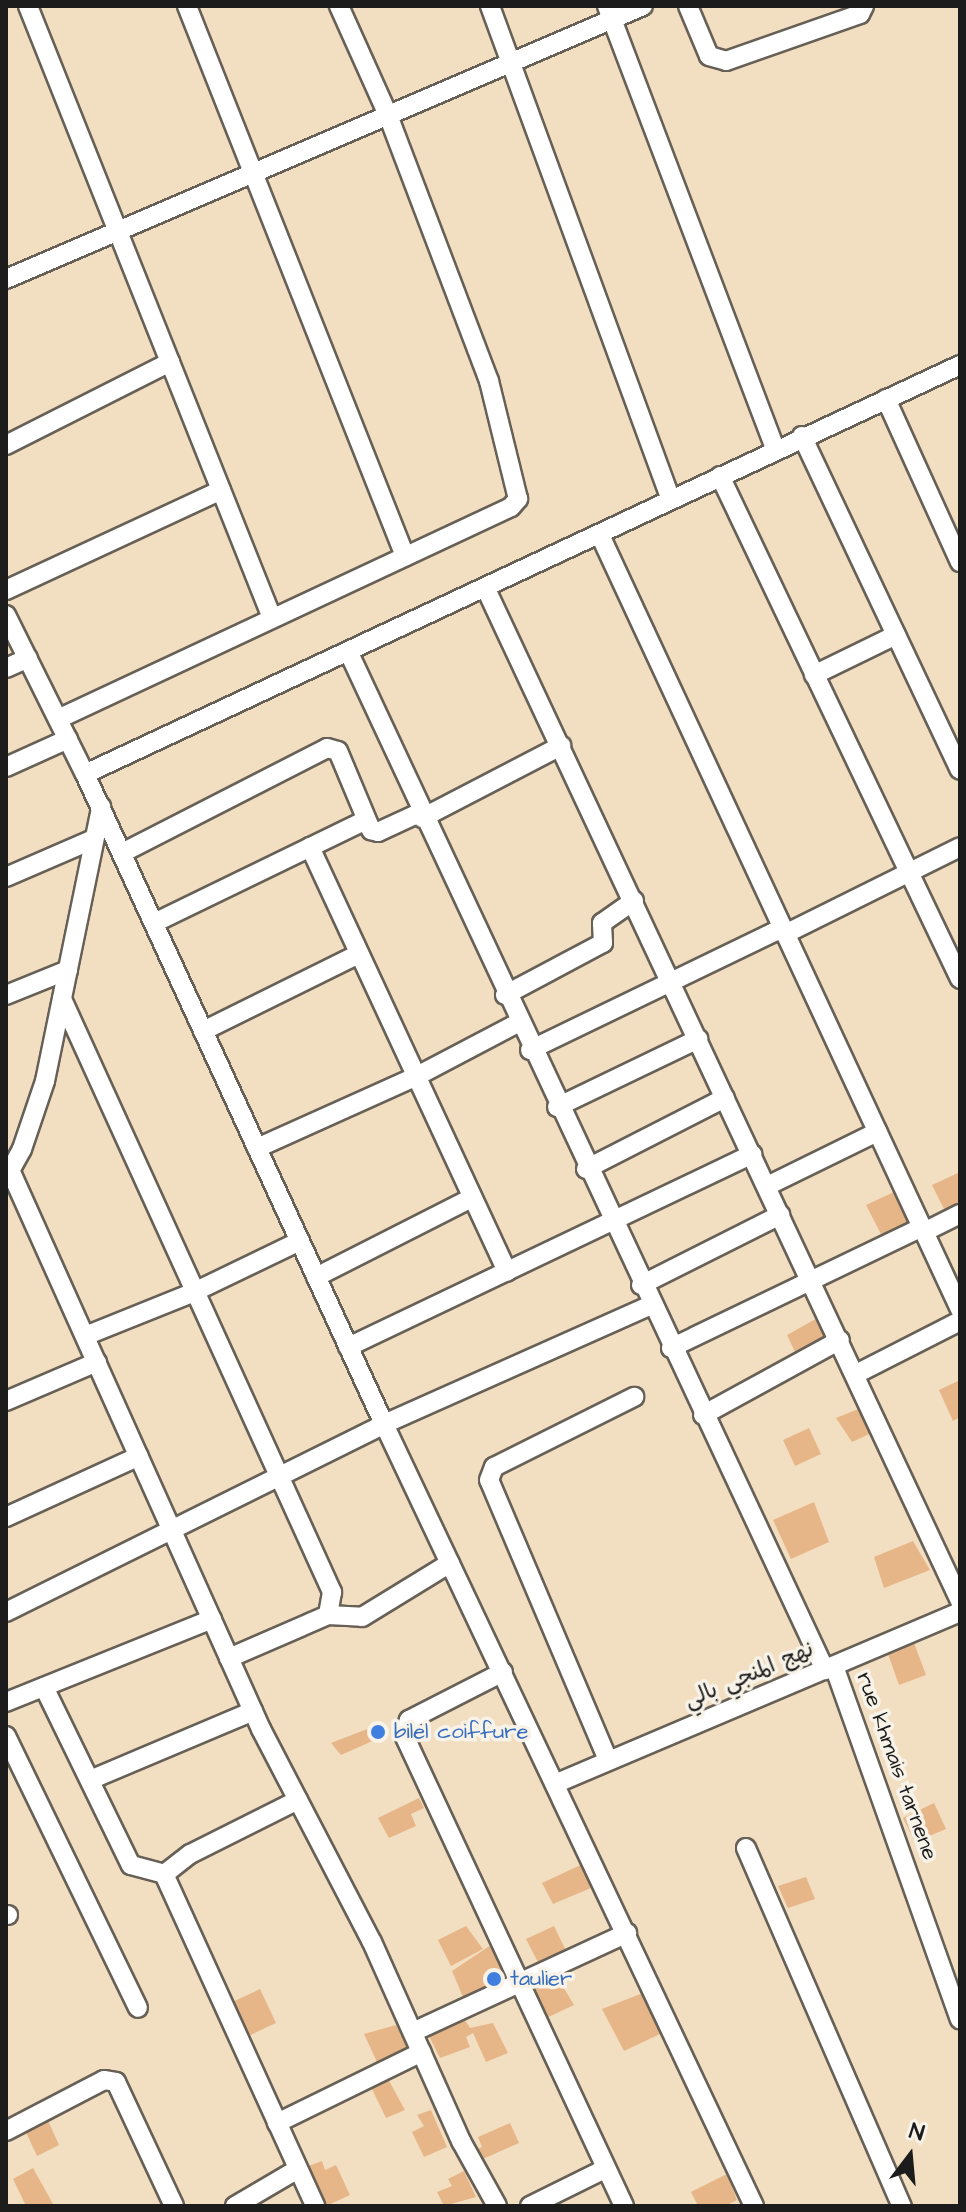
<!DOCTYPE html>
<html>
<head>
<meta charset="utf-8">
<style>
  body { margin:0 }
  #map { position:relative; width:966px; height:2212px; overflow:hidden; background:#f2dec1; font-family:"Architects Daughter","Playpen Sans Arabic",sans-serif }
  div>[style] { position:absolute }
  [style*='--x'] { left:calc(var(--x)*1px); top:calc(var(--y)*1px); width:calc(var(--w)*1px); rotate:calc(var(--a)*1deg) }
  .building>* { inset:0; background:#e7b688 }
  .roads { filter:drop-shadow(2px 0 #676056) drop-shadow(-2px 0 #676056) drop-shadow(0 2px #676056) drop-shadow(0 -2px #676056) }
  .minor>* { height:18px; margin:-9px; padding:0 9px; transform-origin:9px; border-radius:9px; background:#fff }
  .dots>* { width:22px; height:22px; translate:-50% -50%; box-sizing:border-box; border:4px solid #f7f3e8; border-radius:50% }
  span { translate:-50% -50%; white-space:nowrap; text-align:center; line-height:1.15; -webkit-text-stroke:7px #f7f3e8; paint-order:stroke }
  .street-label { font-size:22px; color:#1c1c1c }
  .shop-label { font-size:22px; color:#366cbe }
  .left { translate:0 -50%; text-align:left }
  .frame { position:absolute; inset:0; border:8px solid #1c1c1c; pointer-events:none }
  .north { position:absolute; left:870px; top:2116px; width:80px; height:80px; -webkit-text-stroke:6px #f7f3e8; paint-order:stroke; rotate:16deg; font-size:22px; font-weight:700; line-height:32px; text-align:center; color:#1c1c1c }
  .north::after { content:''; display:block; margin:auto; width:28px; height:36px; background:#1c1c1c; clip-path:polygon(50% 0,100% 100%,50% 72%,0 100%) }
</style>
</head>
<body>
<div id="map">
  <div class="building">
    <i style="clip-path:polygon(960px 1172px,960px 1203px,944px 1209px,932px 1185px)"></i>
    <i style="clip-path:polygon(894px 1192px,911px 1224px,882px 1236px,866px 1205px)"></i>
    <i style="clip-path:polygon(821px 1316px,833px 1341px,798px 1358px,787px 1335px)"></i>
    <i style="clip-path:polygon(960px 1380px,960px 1417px,953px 1421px,939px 1390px)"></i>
    <i style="clip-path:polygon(866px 1406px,878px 1430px,852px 1442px,836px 1418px)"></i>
    <i style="clip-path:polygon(809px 1428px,821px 1454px,795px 1466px,783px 1440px)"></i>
    <i style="clip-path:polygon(814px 1502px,829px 1542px,791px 1559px,773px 1520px)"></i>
    <i style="clip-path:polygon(913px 1541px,930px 1570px,884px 1588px,874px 1557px)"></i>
    <i style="clip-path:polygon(914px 1643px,926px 1675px,899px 1685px,888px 1654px)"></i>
    <i style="clip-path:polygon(383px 1723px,388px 1734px,341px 1755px,331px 1743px)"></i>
    <i style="clip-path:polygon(419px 1798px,424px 1808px,411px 1814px,416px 1826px,389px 1838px,378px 1818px)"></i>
    <i style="clip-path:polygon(934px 1803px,946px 1829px,915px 1842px,903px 1818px)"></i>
    <i style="clip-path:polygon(587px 1862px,598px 1885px,553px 1904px,542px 1883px)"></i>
    <i style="clip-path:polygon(806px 1877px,815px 1899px,788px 1908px,778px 1886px)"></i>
    <i style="clip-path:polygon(466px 1926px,483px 1949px,451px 1966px,438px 1940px)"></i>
    <i style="clip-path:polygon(554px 1926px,568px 1955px,541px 1968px,526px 1939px)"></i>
    <i style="clip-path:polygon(491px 1945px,509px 1977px,463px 1997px,452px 1971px)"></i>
    <i style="clip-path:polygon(556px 1975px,574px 2005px,542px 2020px,525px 1989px)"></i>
    <i style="clip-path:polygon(260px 1989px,276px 2023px,242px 2039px,226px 2005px)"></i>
    <i style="clip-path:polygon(643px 1993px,662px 2033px,624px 2051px,602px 2009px)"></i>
    <i style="clip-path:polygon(465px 2020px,470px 2028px,493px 2023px,508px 2053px,486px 2062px,473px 2033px,466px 2037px,470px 2047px,440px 2058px,429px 2036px)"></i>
    <i style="clip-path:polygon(396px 2025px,411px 2054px,391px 2063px,388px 2057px,377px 2062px,364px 2034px)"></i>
    <i style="clip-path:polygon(388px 2079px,405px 2110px,386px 2118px,371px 2087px)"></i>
    <i style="clip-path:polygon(431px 2110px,447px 2147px,424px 2157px,412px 2132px,424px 2126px,417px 2115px)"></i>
    <i style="clip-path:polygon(45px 2114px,59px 2145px,37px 2156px,23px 2126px)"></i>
    <i style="clip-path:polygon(510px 2123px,519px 2143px,476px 2162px,472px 2151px,482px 2147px,478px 2137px)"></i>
    <i style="clip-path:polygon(322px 2161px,325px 2170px,336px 2165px,350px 2195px,326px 2206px,306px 2167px)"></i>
    <i style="clip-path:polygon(33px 2168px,53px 2204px,26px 2206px,13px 2179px)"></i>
    <i style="clip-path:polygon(464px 2171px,476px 2197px,444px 2206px,437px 2192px,452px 2186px,448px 2179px)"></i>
    <i style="clip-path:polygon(727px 2174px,737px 2200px,725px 2206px,698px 2206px,691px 2192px)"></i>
  </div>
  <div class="roads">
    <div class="minor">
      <i style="--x:28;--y:6;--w:659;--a:68.26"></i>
      <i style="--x:187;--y:6;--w:592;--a:68.38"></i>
      <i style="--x:490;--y:6;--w:526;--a:69.88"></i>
      <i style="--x:607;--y:6;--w:474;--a:69.2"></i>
      <i style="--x:688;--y:6;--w:54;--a:67.2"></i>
      <i style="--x:709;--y:56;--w:18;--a:16"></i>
      <i style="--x:726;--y:61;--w:142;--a:-19.3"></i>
      <i style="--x:860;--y:14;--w:9;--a:-63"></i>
      <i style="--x:6;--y:279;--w:693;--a:-23.2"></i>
      <i style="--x:886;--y:399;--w:179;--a:65.6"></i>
      <i style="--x:802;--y:436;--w:369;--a:64.7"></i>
      <i style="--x:6;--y:445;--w:184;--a:-26.8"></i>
      <i style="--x:720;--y:476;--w:557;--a:64.49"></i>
      <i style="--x:600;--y:535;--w:854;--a:65.06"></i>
      <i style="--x:486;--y:589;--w:1118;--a:64.9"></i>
      <i style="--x:6;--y:590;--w:237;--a:-24.9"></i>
      <i style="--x:6;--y:615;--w:178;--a:63.6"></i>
      <i style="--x:85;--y:774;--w:715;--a:65.3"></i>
      <i style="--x:384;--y:1424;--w:865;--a:64.68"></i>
      <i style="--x:349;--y:653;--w:1123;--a:64.92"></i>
      <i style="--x:6;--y:668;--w:24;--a:-24"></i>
      <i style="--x:814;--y:675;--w:91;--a:-26"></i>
      <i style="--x:58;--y:719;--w:500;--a:-25.08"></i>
      <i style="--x:511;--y:507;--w:11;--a:-49"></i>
      <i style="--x:518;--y:499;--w:122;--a:-103.8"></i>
      <i style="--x:489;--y:381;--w:285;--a:-110.8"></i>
      <i style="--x:388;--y:115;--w:120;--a:-114.2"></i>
      <i style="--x:6;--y:767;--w:68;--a:-24.3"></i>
      <i style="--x:85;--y:774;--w:966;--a:-25.05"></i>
      <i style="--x:422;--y:818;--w:157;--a:-27.4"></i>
      <i style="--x:310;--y:847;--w:468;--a:65.1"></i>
      <i style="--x:122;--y:853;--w:230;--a:-27.1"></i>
      <i style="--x:327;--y:748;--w:11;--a:15"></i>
      <i style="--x:338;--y:751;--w:86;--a:67.3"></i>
      <i style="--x:371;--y:830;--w:7;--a:16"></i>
      <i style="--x:378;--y:832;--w:45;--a:-24.9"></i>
      <i style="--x:6;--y:877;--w:96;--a:-23.4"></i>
      <i style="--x:154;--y:923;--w:236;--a:-25.9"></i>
      <i style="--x:785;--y:934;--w:195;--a:-26.4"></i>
      <i style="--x:6;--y:995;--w:67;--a:-22"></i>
      <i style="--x:505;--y:995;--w:111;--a:-28"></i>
      <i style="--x:603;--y:943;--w:20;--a:-93"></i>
      <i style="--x:602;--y:923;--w:39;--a:-35"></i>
      <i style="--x:62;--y:999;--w:652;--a:65.52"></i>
      <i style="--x:332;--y:1592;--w:23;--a:100"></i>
      <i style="--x:328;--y:1615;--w:108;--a:156.5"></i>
      <i style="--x:203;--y:1031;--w:174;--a:-26.3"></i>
      <i style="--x:530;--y:1050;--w:280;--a:-25.8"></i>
      <i style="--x:557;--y:1107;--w:157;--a:-25.7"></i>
      <i style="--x:257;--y:1148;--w:173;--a:-24.2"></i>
      <i style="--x:415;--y:1077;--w:116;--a:-27.7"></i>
      <i style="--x:586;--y:1169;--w:156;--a:-27.1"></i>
      <i style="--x:10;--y:1170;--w:613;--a:65.82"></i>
      <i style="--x:261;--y:1729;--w:240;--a:62.5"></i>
      <i style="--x:372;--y:1942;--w:218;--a:65.9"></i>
      <i style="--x:461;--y:2141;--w:74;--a:61"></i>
      <i style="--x:6;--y:1178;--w:33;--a:-61"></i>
      <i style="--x:22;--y:1149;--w:72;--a:-71.3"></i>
      <i style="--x:45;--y:1081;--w:280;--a:-78.4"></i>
      <i style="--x:767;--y:1186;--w:123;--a:-26.1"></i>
      <i style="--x:924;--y:1232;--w:40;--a:-26.6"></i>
      <i style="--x:316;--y:1277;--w:175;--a:-26.9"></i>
      <i style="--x:641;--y:1285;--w:156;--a:-26.7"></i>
      <i style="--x:85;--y:1336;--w:115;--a:-21.9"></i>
      <i style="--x:192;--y:1293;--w:120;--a:-25.7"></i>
      <i style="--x:348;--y:1347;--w:448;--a:-25.5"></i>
      <i style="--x:671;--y:1348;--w:279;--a:-25.7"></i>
      <i style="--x:856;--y:1374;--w:117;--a:-27"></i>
      <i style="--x:6;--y:1401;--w:99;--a:-23.2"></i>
      <i style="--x:703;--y:1415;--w:156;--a:-28.7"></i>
      <i style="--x:6;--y:1517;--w:146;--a:-24.6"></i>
      <i style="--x:6;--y:1612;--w:422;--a:-26.4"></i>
      <i style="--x:384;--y:1424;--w:292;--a:-24"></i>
      <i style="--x:328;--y:1615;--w:34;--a:3"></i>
      <i style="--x:362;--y:1617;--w:103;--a:-31.5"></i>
      <i style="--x:834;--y:1666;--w:375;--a:70.4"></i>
      <i style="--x:503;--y:1672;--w:106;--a:152.9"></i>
      <i style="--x:409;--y:1720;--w:16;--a:108"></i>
      <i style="--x:404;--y:1735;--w:520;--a:64.96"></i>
      <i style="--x:44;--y:1687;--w:198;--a:64"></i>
      <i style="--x:131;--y:1865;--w:34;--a:15"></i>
      <i style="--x:6;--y:1702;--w:222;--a:-21.9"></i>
      <i style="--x:6;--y:1736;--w:302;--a:64.1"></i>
      <i style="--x:608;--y:1760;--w:304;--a:-113"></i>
      <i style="--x:489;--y:1480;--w:14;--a:-69"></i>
      <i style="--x:494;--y:1467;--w:157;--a:-26.6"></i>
      <i style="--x:90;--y:1780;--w:177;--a:-22.9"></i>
      <i style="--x:557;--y:1783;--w:438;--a:-23"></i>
      <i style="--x:298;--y:1800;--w:121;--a:153.4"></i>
      <i style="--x:190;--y:1854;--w:33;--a:142"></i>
      <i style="--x:164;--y:1874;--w:365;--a:65.5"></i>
      <i style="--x:746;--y:1848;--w:391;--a:66.5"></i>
      <i style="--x:6;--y:1915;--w:2;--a:0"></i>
      <i style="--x:413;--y:2032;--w:236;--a:-24.8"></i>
      <i style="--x:277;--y:2123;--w:161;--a:-26.1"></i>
      <i style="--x:6;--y:2131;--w:110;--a:-27.5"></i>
      <i style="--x:104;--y:2080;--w:12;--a:9"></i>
      <i style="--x:116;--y:2082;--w:137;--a:64.9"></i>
      <i style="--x:235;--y:2206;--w:73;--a:-30.4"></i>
      <i style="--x:530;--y:2206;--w:84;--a:-26.3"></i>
    </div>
  </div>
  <div class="dots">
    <i style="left:378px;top:1732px;background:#3f7fe0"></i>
    <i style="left:494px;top:1979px;background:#3f7fe0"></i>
  </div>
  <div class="street-label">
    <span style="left:749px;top:1675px;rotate:-23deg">نهج المنجي بالي</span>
    <span style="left:897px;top:1766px;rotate:70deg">rue khmais tarnene</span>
  </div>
  <div class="shop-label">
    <span class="left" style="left:394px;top:1732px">bilel coiffure</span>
    <span class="left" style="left:510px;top:1979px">taulier</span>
  </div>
  <div class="frame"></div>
  <div class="north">N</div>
</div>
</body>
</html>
